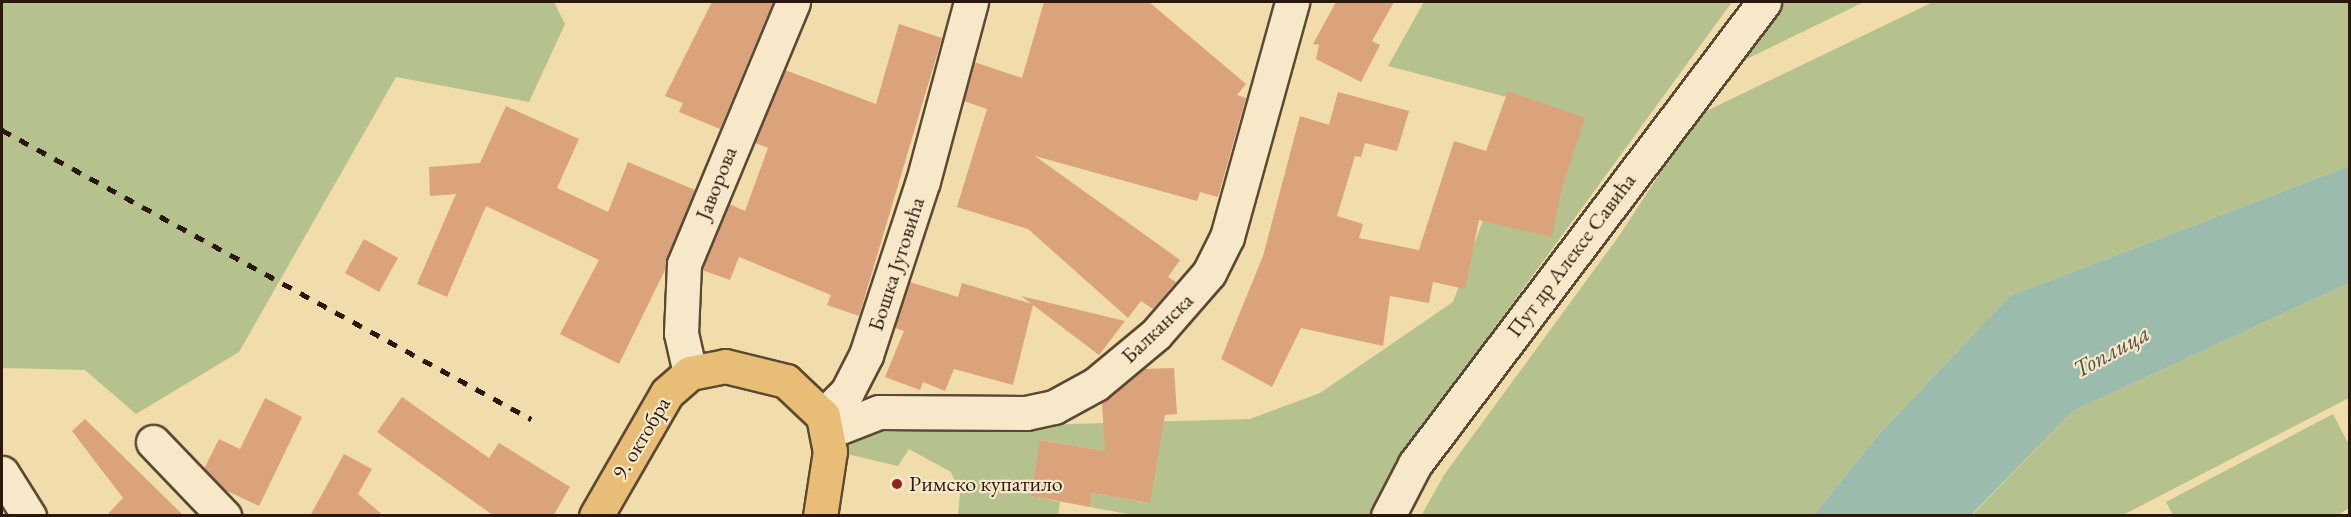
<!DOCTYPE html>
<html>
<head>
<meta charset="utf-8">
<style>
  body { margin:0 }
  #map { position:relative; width:2351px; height:517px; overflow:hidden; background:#f1dcab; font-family:"EB Garamond",serif }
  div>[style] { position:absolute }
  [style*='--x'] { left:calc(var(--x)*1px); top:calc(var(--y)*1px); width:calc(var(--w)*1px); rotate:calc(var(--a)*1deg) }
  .green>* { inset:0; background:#b5c28d }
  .water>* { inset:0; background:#9bbbad }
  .building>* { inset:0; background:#dba37c }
  .roads { filter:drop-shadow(2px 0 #5c4934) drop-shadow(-2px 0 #5c4934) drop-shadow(0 2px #5c4934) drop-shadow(0 -2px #5c4934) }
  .street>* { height:33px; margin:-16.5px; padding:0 16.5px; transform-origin:16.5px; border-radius:16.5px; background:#f6e8c8 }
  .primary>* { height:33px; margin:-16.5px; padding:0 16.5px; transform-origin:16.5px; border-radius:16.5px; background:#e8be76 }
  .rail>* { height:4.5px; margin-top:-2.25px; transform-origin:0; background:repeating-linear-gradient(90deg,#2a180d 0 10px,transparent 0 20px) }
  .dots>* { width:16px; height:16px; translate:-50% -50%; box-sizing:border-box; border:3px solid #f6e8c8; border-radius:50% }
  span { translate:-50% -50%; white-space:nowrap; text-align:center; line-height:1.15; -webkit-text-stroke:4.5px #f6e8c8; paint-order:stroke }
  .street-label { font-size:22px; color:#2a180d }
  .poi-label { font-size:22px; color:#2a180d }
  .left { translate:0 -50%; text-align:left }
  .water-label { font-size:24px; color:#525145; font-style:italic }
  .frame { position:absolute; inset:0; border:3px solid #2a180d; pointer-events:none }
</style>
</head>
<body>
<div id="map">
  <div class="green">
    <i style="clip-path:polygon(2px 2px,554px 2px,565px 24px,529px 102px,396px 77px,239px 352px,136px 414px,85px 370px,2px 368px)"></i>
    <i style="clip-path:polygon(1424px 2px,1732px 2px,1397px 462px,1370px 515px,1139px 516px,1090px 507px,1092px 493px,1149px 503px,1157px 460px,1041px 440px,1031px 496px,1060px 502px,1058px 515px,958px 515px,960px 493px,951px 472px,909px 449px,898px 466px,847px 454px,852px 430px,1250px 419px,1320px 393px,1453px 302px,1526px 102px,1388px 66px)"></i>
    <i style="clip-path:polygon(1776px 2px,1864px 2px,1718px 73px)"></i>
    <i style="clip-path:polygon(1933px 2px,2349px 2px,2349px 166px,2010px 296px,1878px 435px,1814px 515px,1421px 516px,1444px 475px,1619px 236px,1698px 115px)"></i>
    <i style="clip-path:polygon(2349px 283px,2349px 398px,2123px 515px,1971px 516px,2073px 411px)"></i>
    <i style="clip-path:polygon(2333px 414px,2349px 445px,2349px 508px,2336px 516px,2173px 515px,2166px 502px)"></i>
  </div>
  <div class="water">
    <i style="clip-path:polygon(2349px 166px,2349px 283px,2073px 411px,1971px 515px,1814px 515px,1878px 435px,2010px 296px)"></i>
  </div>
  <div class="building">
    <i style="clip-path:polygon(712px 2px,773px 2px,720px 129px,679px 112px,683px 103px,665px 96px)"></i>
    <i style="clip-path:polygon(1044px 2px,1149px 2px,1246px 84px,1237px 95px,1246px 98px,1218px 197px,1200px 192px,1197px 201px,1035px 156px,1180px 260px,1168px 277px,1176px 282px,1153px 309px,1141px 301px,1128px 318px,1028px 229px,957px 207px,987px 109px,964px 101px,974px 62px,1022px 78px)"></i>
    <i style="clip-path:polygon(1336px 2px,1394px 2px,1372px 41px,1380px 45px,1361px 82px,1316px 59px,1319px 45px,1313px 44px)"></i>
    <i style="clip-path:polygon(899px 24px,942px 38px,859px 316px,827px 305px,831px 295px,739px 257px,730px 280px,702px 270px,729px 204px,745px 211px,768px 148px,755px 143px,785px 70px,876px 104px)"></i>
    <i style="clip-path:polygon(1508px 91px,1585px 118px,1562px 187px,1552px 237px,1479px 220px,1465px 289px,1433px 282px,1429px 303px,1390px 296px,1383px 346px,1301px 328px,1272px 387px,1221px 359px,1263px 256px,1300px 116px,1329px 125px,1338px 92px,1409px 111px,1397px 151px,1365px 143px,1361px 157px,1355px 156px,1337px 216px,1363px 224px,1359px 238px,1419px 250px,1454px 141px,1486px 151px)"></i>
    <i style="clip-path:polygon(506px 106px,579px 139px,557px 188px,608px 212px,628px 162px,695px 190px,665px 270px,619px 364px,560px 334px,599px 260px,486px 206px,447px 297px,417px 284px,456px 194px,430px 196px,429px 167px,480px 163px)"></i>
    <i style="clip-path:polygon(364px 239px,398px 258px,379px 292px,345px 273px)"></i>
    <i style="clip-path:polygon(910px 282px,958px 297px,962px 283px,1032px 304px,1021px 296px,1125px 321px,1099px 355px,1033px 305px,1013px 385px,954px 369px,945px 391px,923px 382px,920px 390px,885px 377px,904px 331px,895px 328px)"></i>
    <i style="clip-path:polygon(1174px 368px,1177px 414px,1165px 415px,1150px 503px,1092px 493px,1090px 507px,1031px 496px,1040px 440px,1105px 451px,1102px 402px,1143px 369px)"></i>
    <i style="clip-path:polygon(402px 397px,489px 458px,499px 443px,570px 487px,553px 516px,494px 516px,377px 432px)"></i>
    <i style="clip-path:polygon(265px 398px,302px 417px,259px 506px,225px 490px,204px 469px,219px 439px,240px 449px)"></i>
    <i style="clip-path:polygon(85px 419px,184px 516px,106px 516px,123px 498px,72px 431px)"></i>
    <i style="clip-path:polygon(344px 454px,372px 469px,358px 494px,384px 516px,310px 516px)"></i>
  </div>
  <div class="roads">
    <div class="street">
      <i style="--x:690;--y:373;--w:41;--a:-102.7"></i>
      <i style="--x:681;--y:333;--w:69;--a:-87.5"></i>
      <i style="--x:684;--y:264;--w:284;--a:-67.4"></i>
      <i style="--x:823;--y:416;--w:34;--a:-45"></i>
      <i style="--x:847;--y:392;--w:42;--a:-62.8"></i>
      <i style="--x:866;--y:355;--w:183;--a:-71.9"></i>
      <i style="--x:923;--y:181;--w:185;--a:-75"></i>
      <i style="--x:828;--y:432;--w:55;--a:-21.4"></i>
      <i style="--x:879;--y:412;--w:147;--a:0.4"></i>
      <i style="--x:1026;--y:413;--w:29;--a:-12"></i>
      <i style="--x:1054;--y:407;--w:48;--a:-28.7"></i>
      <i style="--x:1096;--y:384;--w:78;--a:-39.8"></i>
      <i style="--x:1156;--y:334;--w:81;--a:-49"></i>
      <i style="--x:1209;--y:273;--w:40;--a:-63.4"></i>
      <i style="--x:1227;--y:237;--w:244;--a:-74.5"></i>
      <i style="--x:153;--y:442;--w:103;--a:46.2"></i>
      <i style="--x:2;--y:473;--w:51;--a:57.9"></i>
      <i style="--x:1388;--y:516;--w:59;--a:-62.6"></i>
      <i style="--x:1415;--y:464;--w:579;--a:-52.93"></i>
    </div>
    <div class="primary">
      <i style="--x:596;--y:516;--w:142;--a:-60"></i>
      <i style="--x:667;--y:393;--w:30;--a:-41"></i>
      <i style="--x:690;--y:373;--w:36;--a:-11"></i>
      <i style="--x:725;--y:366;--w:63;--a:13.8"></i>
      <i style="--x:786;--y:381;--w:51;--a:43.4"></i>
      <i style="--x:823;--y:416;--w:36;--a:79"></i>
      <i style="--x:830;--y:451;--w:66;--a:98.7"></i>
    </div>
  </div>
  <div class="rail">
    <i style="--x:2;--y:130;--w:603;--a:28.65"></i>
  </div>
  <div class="dots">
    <i style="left:897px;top:484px;background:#8f2418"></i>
  </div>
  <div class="street-label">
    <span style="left:716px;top:183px;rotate:-68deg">Јаворова</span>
    <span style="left:1571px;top:255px;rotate:-53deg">Пут др Алексе Савића</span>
    <span style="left:896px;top:264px;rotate:-72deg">Бошка Југовића</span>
    <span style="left:1157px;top:328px;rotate:-44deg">Балканска</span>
    <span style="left:641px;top:438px;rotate:-59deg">9. октобра</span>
  </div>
  <div class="poi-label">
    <span class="left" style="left:909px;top:484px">Римско купатило</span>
  </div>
  <div class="water-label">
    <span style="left:2111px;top:351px;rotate:-29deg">Топлица</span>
  </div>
  <div class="frame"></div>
</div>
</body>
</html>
